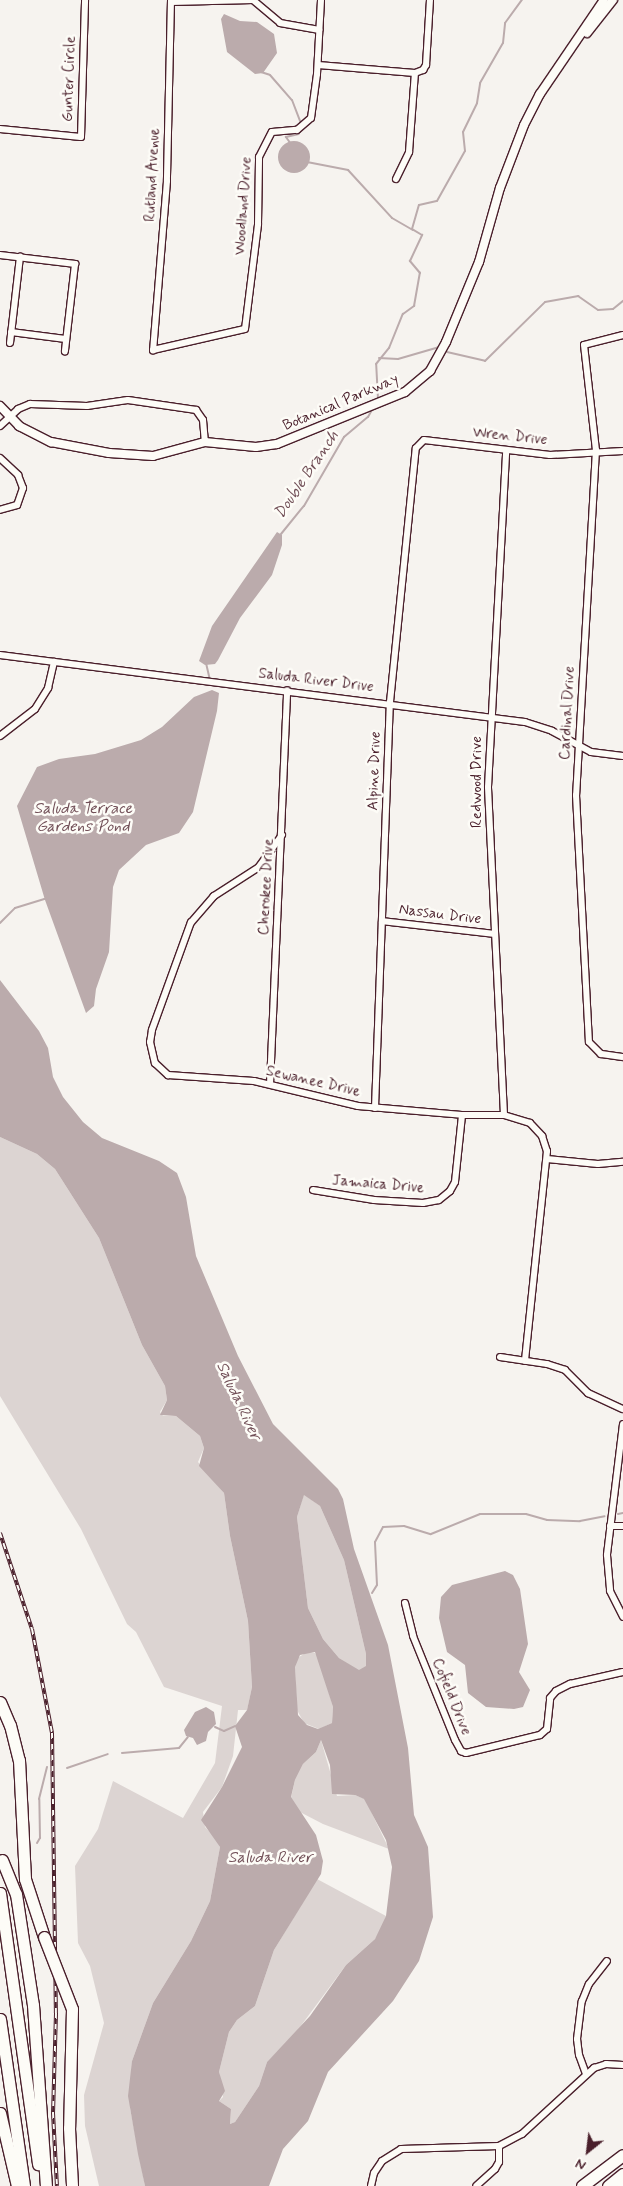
<!DOCTYPE html>
<html>
<head>
<meta charset="utf-8">
<style>
  body { margin:0 }
  #map { position:relative; width:623px; height:2186px; overflow:hidden; background:#f6f3ef; font-family:Mynerve,sans-serif }
  div>[style] { position:absolute }
  [style*='--x'] { left:calc(var(--x)*1px); top:calc(var(--y)*1px); width:calc(var(--w)*1px); rotate:calc(var(--a)*1deg) }
  .green>* { inset:0; background:#dcd4d2 }
  .water>* { inset:0; background:#bbabac }
  .round { border-radius:50% }
  .stream>* { height:2px; margin:-1px; padding:0 1px; transform-origin:1px; border-radius:1px; background:#bbabac }
  .roads { filter:drop-shadow(1px 0 #4a1f2b) drop-shadow(-1px 0 #4a1f2b) drop-shadow(0 1px #4a1f2b) drop-shadow(0 -1px #4a1f2b) }
  .minor>* { height:6px; margin:-3px; padding:0 3px; transform-origin:3px; border-radius:3px; background:#fdfcf7 }
  .tertiary>* { height:8px; margin:-4px; padding:0 4px; transform-origin:4px; border-radius:4px; background:#fdfcf7 }
  .motorway>* { height:11px; margin:-5.5px; padding:0 5.5px; transform-origin:5.5px; border-radius:5.5px; background:#fdfcf7 }
  .rail>* { height:4px; margin-top:-2px; transform-origin:0; background:repeating-linear-gradient(90deg,#fdfcf7 0 5.5px,#4a1f2b 0 11px); box-sizing:border-box; border-block:1px solid #4a1f2b }
  .bridges { filter:drop-shadow(1px 0 #4a1f2b) drop-shadow(-1px 0 #4a1f2b) drop-shadow(0 1px #4a1f2b) drop-shadow(0 -1px #4a1f2b) }
  .motorway-bridge>* { height:11px; margin:-5.5px; padding:0 5.5px; transform-origin:5.5px; border-radius:5.5px; background:#fdfcf7 }
  span { translate:-50% -50%; white-space:nowrap; text-align:center; line-height:1.15; -webkit-text-stroke:5px #fdfcf7; paint-order:stroke }
  .street-label { font-size:15px; color:#4a1f2b }
  .water-label { font-size:16px; color:#725058; font-style:italic }
  .north { position:absolute; left:563px; top:2126px; width:50px; height:50px; -webkit-text-stroke:4px #fdfcf7; paint-order:stroke; rotate:209deg; font-size:14px; font-weight:700; line-height:20px; text-align:center; color:#4a1f2b }
  .north::after { content:''; display:block; margin:auto; width:18px; height:22px; background:#4a1f2b; clip-path:polygon(50% 0,100% 100%,50% 72%,0 100%) }
</style>
</head>
<body>
<div id="map">
  <div class="green">
    <i style="clip-path:polygon(0 1137px,37px 1154px,55px 1169px,99px 1238px,142px 1345px,165px 1386px,167px 1400px,160px 1412px,163px 1416px,176px 1416px,200px 1436px,204px 1448px,198px 1462px,224px 1493px,230px 1536px,248px 1621px,252px 1687px,248px 1706px,247px 1710px,238px 1710px,233px 1756px,222px 1787px,203px 1812px,205px 1827px,215px 1837px,220px 1847px,210px 1901px,191px 1941px,153px 2003px,132px 2061px,130px 2108px,145px 2186px,99px 2186px,85px 2126px,84px 2095px,104px 2023px,90px 1966px,78px 1943px,75px 1866px,98px 1829px,113px 1781px,183px 1818px,215px 1763px,222px 1706px,164px 1687px,136px 1632px,127px 1624px,81px 1529px,0 1396px)"></i>
    <i style="clip-path:polygon(304px 1494px,320px 1506px,344px 1560px,366px 1654px,366px 1667px,359px 1671px,339px 1658px,323px 1639px,308px 1608px,297px 1517px)"></i>
    <i style="clip-path:polygon(307px 1652px,315px 1653px,319px 1659px,333px 1707px,332px 1723px,319px 1729px,304px 1723px,297px 1710px,295px 1667px,296px 1659px)"></i>
    <i style="clip-path:polygon(321px 1740px,337px 1796px,355px 1795px,365px 1799px,389px 1849px,323px 1824px,298px 1811px,291px 1798px,295px 1780px,303px 1764px,316px 1752px)"></i>
    <i style="clip-path:polygon(317px 1879px,386px 1916px,384px 1925px,375px 1939px,346px 1965px,297px 2031px,267px 2062px,259px 2086px,235px 2122px,230px 2124px,231px 2109px,219px 2101px,223px 2097px,219px 2072px,229px 2032px,237px 2020px,255px 2006px,274px 1950px)"></i>
  </div>
  <div class="water">
    <i style="clip-path:polygon(224px 14px,240px 21px,257px 22px,274px 34px,277px 53px,263px 73px,255px 74px,227px 52px,221px 19px)"></i>
    <i class="round" style="left:278px;top:141px;width:32px;height:32px"></i>
    <i style="clip-path:polygon(277px 532px,282px 535px,282px 545px,272px 575px,240px 618px,218px 660px,215px 664px,205px 665px,199px 661px,212px 626px)"></i>
    <i style="clip-path:polygon(212px 690px,219px 693px,217px 711px,193px 812px,179px 833px,146px 845px,119px 870px,113px 887px,109px 952px,96px 989px,94px 1006px,86px 1013px,45px 900px,17px 806px,37px 767px,59px 759px,95px 754px,141px 740px,162px 727px,194px 697px)"></i>
    <i style="clip-path:polygon(evenodd,0 980px,39px 1031px,48px 1048px,53px 1077px,63px 1097px,83px 1122px,102px 1138px,159px 1161px,177px 1173px,186px 1197px,196px 1256px,238px 1356px,273px 1424px,338px 1489px,343px 1499px,354px 1549px,388px 1645px,408px 1748px,414px 1815px,428px 1847px,433px 1917px,419px 1961px,393px 2001px,328px 2072px,308px 2121px,283px 2149px,269px 2186px,145px 2186px,138px 2154px,128px 2096px,132px 2061px,153px 2003px,191px 1941px,210px 1901px,220px 1847px,201px 1820px,222px 1787px,242px 1747px,235px 1726px,247px 1710px,252px 1687px,248px 1621px,230px 1536px,224px 1493px,199px 1466px,204px 1448px,200px 1436px,176px 1416px,160px 1415px,167px 1400px,165px 1386px,142px 1345px,99px 1238px,55px 1169px,37px 1154px,0 1137px,0 980px,304px 1495px,320px 1506px,344px 1560px,366px 1654px,366px 1666px,359px 1670px,339px 1658px,323px 1639px,308px 1608px,297px 1517px,304px 1495px,0 980px,315px 1652px,333px 1707px,332px 1723px,318px 1729px,307px 1725px,298px 1715px,295px 1667px,300px 1655px,315px 1652px,0 980px,321px 1740px,330px 1765px,332px 1794px,355px 1795px,364px 1799px,386px 1840px,392px 1867px,386px 1916px,375px 1939px,346px 1965px,310px 2016px,267px 2062px,259px 2086px,235px 2122px,230px 2124px,231px 2109px,219px 2101px,225px 2091px,219px 2072px,229px 2032px,237px 2020px,255px 2006px,274px 1950px,321px 1874px,323px 1861px,316px 1835px,291px 1797px,295px 1780px,303px 1764px,316px 1752px,321px 1740px)"></i>
    <i style="clip-path:polygon(505px 1571px,513px 1575px,520px 1589px,528px 1644px,519px 1672px,530px 1690px,523px 1707px,514px 1709px,486px 1707px,468px 1693px,465px 1665px,447px 1652px,439px 1618px,441px 1597px,452px 1585px)"></i>
    <i style="clip-path:polygon(206px 1707px,214px 1712px,216px 1724px,208px 1732px,206px 1741px,197px 1745px,193px 1738px,186px 1736px,184px 1730px,195px 1712px)"></i>
  </div>
  <div class="stream">
    <i style="--x:261;--y:72;--w:9;--a:18"></i>
    <i style="--x:270;--y:75;--w:33;--a:49"></i>
    <i style="--x:292;--y:100;--w:25;--a:69"></i>
    <i style="--x:291;--y:144;--w:9;--a:-126"></i>
    <i style="--x:286;--y:137;--w:13;--a:-13"></i>
    <i style="--x:307;--y:162;--w:42;--a:11"></i>
    <i style="--x:348;--y:170;--w:65;--a:47.5"></i>
    <i style="--x:392;--y:218;--w:24;--a:30"></i>
    <i style="--x:422;--y:235;--w:12;--a:-149"></i>
    <i style="--x:412;--y:229;--w:25;--a:-74"></i>
    <i style="--x:419;--y:205;--w:18;--a:-13"></i>
    <i style="--x:437;--y:201;--w:57;--a:-60.8"></i>
    <i style="--x:465;--y:151;--w:19;--a:-96"></i>
    <i style="--x:463;--y:132;--w:32;--a:-64"></i>
    <i style="--x:477;--y:103;--w:20;--a:-81"></i>
    <i style="--x:480;--y:83;--w:46;--a:-60.1"></i>
    <i style="--x:503;--y:43;--w:20;--a:-84"></i>
    <i style="--x:505;--y:23;--w:29;--a:-54"></i>
    <i style="--x:447;--y:352;--w:39;--a:13"></i>
    <i style="--x:485;--y:361;--w:84;--a:-44.5"></i>
    <i style="--x:545;--y:302;--w:34;--a:-10"></i>
    <i style="--x:578;--y:296;--w:24;--a:35"></i>
    <i style="--x:598;--y:310;--w:15;--a:-4"></i>
    <i style="--x:613;--y:309;--w:13;--a:-39"></i>
    <i style="--x:379;--y:358;--w:19;--a:3"></i>
    <i style="--x:398;--y:359;--w:43;--a:-16.3"></i>
    <i style="--x:378;--y:399;--w:35;--a:-93"></i>
    <i style="--x:376;--y:364;--w:21;--a:-51"></i>
    <i style="--x:389;--y:348;--w:37;--a:-68"></i>
    <i style="--x:403;--y:314;--w:14;--a:-36"></i>
    <i style="--x:414;--y:306;--w:34;--a:-80"></i>
    <i style="--x:420;--y:273;--w:16;--a:-130"></i>
    <i style="--x:410;--y:261;--w:29;--a:-65"></i>
    <i style="--x:281;--y:534;--w:36;--a:-51"></i>
    <i style="--x:304;--y:506;--w:80;--a:-59.9"></i>
    <i style="--x:344;--y:437;--w:31;--a:-40"></i>
    <i style="--x:368;--y:417;--w:10;--a:-61"></i>
    <i style="--x:206;--y:663;--w:17;--a:77"></i>
    <i style="--x:0;--y:923;--w:21;--a:-45"></i>
    <i style="--x:15;--y:908;--w:34;--a:-17"></i>
    <i style="--x:618;--y:1514;--w:5;--a:-11"></i>
    <i style="--x:372;--y:1593;--w:9;--a:-58"></i>
    <i style="--x:377;--y:1585;--w:43;--a:-92.7"></i>
    <i style="--x:375;--y:1542;--w:17;--a:-62"></i>
    <i style="--x:383;--y:1527;--w:21;--a:-3"></i>
    <i style="--x:404;--y:1526;--w:28;--a:17"></i>
    <i style="--x:431;--y:1534;--w:53;--a:-22.2"></i>
    <i style="--x:480;--y:1514;--w:46;--a:0"></i>
    <i style="--x:526;--y:1514;--w:22;--a:16"></i>
    <i style="--x:547;--y:1520;--w:33;--a:2"></i>
    <i style="--x:580;--y:1521;--w:25;--a:-11"></i>
    <i style="--x:215;--y:1727;--w:10;--a:24"></i>
    <i style="--x:224;--y:1731;--w:12;--a:-24"></i>
    <i style="--x:122;--y:1753;--w:57;--a:-5"></i>
    <i style="--x:179;--y:1748;--w:14;--a:-51"></i>
    <i style="--x:67;--y:1768;--w:43;--a:-18.9"></i>
    <i style="--x:37;--y:1843;--w:6;--a:-59"></i>
    <i style="--x:40;--y:1838;--w:39;--a:-91"></i>
    <i style="--x:39;--y:1799;--w:33;--a:-76"></i>
  </div>
  <div class="roads">
    <div class="minor">
      <i style="--x:171;--y:0;--w:181;--a:91.3"></i>
      <i style="--x:167;--y:181;--w:170;--a:94.7"></i>
      <i style="--x:153;--y:350;--w:94;--a:-12.9"></i>
      <i style="--x:245;--y:329;--w:106;--a:-82.9"></i>
      <i style="--x:258;--y:224;--w:67;--a:-89.1"></i>
      <i style="--x:259;--y:157;--w:28;--a:-63"></i>
      <i style="--x:272;--y:132;--w:25;--a:-5"></i>
      <i style="--x:297;--y:130;--w:18;--a:-41"></i>
      <i style="--x:311;--y:118;--w:44;--a:-82.2"></i>
      <i style="--x:317;--y:74;--w:74;--a:-86.9"></i>
      <i style="--x:171;--y:2;--w:82;--a:-1.4"></i>
      <i style="--x:253;--y:0;--w:35;--a:40"></i>
      <i style="--x:280;--y:23;--w:40;--a:10"></i>
      <i style="--x:318;--y:65;--w:97;--a:4.7"></i>
      <i style="--x:415;--y:73;--w:9;--a:-21"></i>
      <i style="--x:423;--y:70;--w:6;--a:-59"></i>
      <i style="--x:426;--y:65;--w:65;--a:-86.5"></i>
      <i style="--x:0;--y:129;--w:81;--a:5.6"></i>
      <i style="--x:81;--y:137;--w:137;--a:-88.3"></i>
      <i style="--x:396;--y:179;--w:30;--a:-64"></i>
      <i style="--x:409;--y:152;--w:79;--a:-85.7"></i>
      <i style="--x:0;--y:255;--w:76;--a:6.8"></i>
      <i style="--x:75;--y:264;--w:88;--a:96.6"></i>
      <i style="--x:11;--y:332;--w:55;--a:7.3"></i>
      <i style="--x:623;--y:335;--w:40;--a:165.6"></i>
      <i style="--x:584;--y:345;--w:106;--a:83.5"></i>
      <i style="--x:596;--y:450;--w:346;--a:93.3"></i>
      <i style="--x:576;--y:795;--w:247;--a:87"></i>
      <i style="--x:589;--y:1042;--w:17;--a:45"></i>
      <i style="--x:601;--y:1054;--w:22;--a:8"></i>
      <i style="--x:10;--y:343;--w:87;--a:-83.4"></i>
      <i style="--x:0;--y:426;--w:25;--a:-43"></i>
      <i style="--x:18;--y:409;--w:13;--a:-23"></i>
      <i style="--x:30;--y:404;--w:57;--a:2"></i>
      <i style="--x:87;--y:406;--w:41;--a:-8.3"></i>
      <i style="--x:128;--y:400;--w:69;--a:8.4"></i>
      <i style="--x:196;--y:410;--w:12;--a:55"></i>
      <i style="--x:203;--y:420;--w:22;--a:85"></i>
      <i style="--x:0;--y:458;--w:25;--a:43"></i>
      <i style="--x:18;--y:475;--w:14;--a:69"></i>
      <i style="--x:23;--y:488;--w:18;--a:109"></i>
      <i style="--x:17;--y:505;--w:18;--a:164"></i>
      <i style="--x:0;--y:655;--w:529;--a:7.27"></i>
      <i style="--x:525;--y:722;--w:28;--a:18"></i>
      <i style="--x:552;--y:731;--w:44;--a:28.3"></i>
      <i style="--x:591;--y:752;--w:32;--a:7"></i>
      <i style="--x:0;--y:736;--w:44;--a:-37.6"></i>
      <i style="--x:35;--y:709;--w:25;--a:-58"></i>
      <i style="--x:48;--y:688;--w:27;--a:-77"></i>
      <i style="--x:282;--y:835;--w:39;--a:126"></i>
      <i style="--x:259;--y:867;--w:54;--a:147.2"></i>
      <i style="--x:214;--y:896;--w:35;--a:131"></i>
      <i style="--x:191;--y:922;--w:115;--a:109.9"></i>
      <i style="--x:152;--y:1030;--w:12;--a:99"></i>
      <i style="--x:150;--y:1042;--w:22;--a:77"></i>
      <i style="--x:155;--y:1063;--w:18;--a:43"></i>
      <i style="--x:168;--y:1075;--w:86;--a:4"></i>
      <i style="--x:254;--y:1081;--w:107;--a:13.5"></i>
      <i style="--x:358;--y:1106;--w:104;--a:4.9"></i>
      <i style="--x:462;--y:1115;--w:42;--a:0"></i>
      <i style="--x:504;--y:1115;--w:27;--a:17"></i>
      <i style="--x:530;--y:1123;--w:18;--a:47"></i>
      <i style="--x:542;--y:1136;--w:16;--a:72"></i>
      <i style="--x:547;--y:1151;--w:211;--a:96"></i>
      <i style="--x:382;--y:921;--w:113;--a:6.6"></i>
      <i style="--x:270;--y:1084;--w:394;--a:-87.5"></i>
      <i style="--x:375;--y:1108;--w:406;--a:-87.9"></i>
      <i style="--x:390;--y:702;--w:255;--a:-84.2"></i>
      <i style="--x:416;--y:448;--w:11;--a:-45"></i>
      <i style="--x:424;--y:440;--w:127;--a:6.8"></i>
      <i style="--x:550;--y:455;--w:73;--a:-3.1"></i>
      <i style="--x:504;--y:1115;--w:328;--a:-92.8"></i>
      <i style="--x:488;--y:787;--w:337;--a:-86.9"></i>
      <i style="--x:547;--y:1159;--w:51;--a:5.6"></i>
      <i style="--x:598;--y:1164;--w:25;--a:-5"></i>
      <i style="--x:313;--y:1190;--w:62;--a:9.3"></i>
      <i style="--x:374;--y:1200;--w:49;--a:3.5"></i>
      <i style="--x:423;--y:1203;--w:16;--a:-11"></i>
      <i style="--x:439;--y:1200;--w:14;--a:-39"></i>
      <i style="--x:450;--y:1191;--w:10;--a:-61"></i>
      <i style="--x:455;--y:1182;--w:67;--a:-84"></i>
      <i style="--x:500;--y:1357;--w:48;--a:8.5"></i>
      <i style="--x:547;--y:1364;--w:19;--a:18"></i>
      <i style="--x:565;--y:1370;--w:33;--a:45"></i>
      <i style="--x:588;--y:1393;--w:38;--a:25"></i>
      <i style="--x:623;--y:1424;--w:132;--a:97"></i>
      <i style="--x:607;--y:1555;--w:36;--a:85"></i>
      <i style="--x:610;--y:1591;--w:29;--a:63"></i>
      <i style="--x:610;--y:1526;--w:13;--a:0"></i>
      <i style="--x:405;--y:1603;--w:34;--a:76"></i>
      <i style="--x:413;--y:1636;--w:112;--a:68"></i>
      <i style="--x:455;--y:1740;--w:13;--a:61"></i>
      <i style="--x:461;--y:1751;--w:5;--a:22"></i>
      <i style="--x:466;--y:1753;--w:76;--a:-13.7"></i>
      <i style="--x:540;--y:1735;--w:9;--a:-41"></i>
      <i style="--x:547;--y:1729;--w:31;--a:-84"></i>
      <i style="--x:550;--y:1698;--w:9;--a:-49"></i>
      <i style="--x:556;--y:1691;--w:16;--a:-27"></i>
      <i style="--x:570;--y:1684;--w:54;--a:-12.8"></i>
      <i style="--x:586;--y:2074;--w:20;--a:-110"></i>
      <i style="--x:579;--y:2055;--w:16;--a:-97"></i>
      <i style="--x:577;--y:2039;--w:38;--a:-83"></i>
      <i style="--x:582;--y:2001;--w:18;--a:-68"></i>
      <i style="--x:589;--y:1984;--w:29;--a:-52"></i>
      <i style="--x:499;--y:2146;--w:26;--a:-28"></i>
      <i style="--x:522;--y:2134;--w:98;--a:-42.5"></i>
      <i style="--x:594;--y:2068;--w:13;--a:-18"></i>
      <i style="--x:606;--y:2064;--w:17;--a:3"></i>
      <i style="--x:371;--y:2186;--w:13;--a:-77"></i>
      <i style="--x:374;--y:2173;--w:14;--a:-56"></i>
      <i style="--x:382;--y:2161;--w:22;--a:-32"></i>
      <i style="--x:401;--y:2149;--w:98;--a:-1.8"></i>
      <i style="--x:499;--y:2146;--w:16;--a:90"></i>
      <i style="--x:499;--y:2162;--w:8;--a:120"></i>
      <i style="--x:495;--y:2169;--w:25;--a:138"></i>
    </div>
    <div class="tertiary">
      <i style="--x:587;--y:33;--w:42;--a:-51.8"></i>
      <i style="--x:0;--y:406;--w:28;--a:46"></i>
      <i style="--x:19;--y:426;--w:36;--a:27"></i>
      <i style="--x:51;--y:442;--w:59;--a:10.7"></i>
      <i style="--x:109;--y:453;--w:44;--a:3.9"></i>
      <i style="--x:153;--y:456;--w:54;--a:-15.1"></i>
      <i style="--x:205;--y:442;--w:51;--a:5.6"></i>
      <i style="--x:256;--y:447;--w:21;--a:-8"></i>
      <i style="--x:277;--y:444;--w:138;--a:-22.1"></i>
      <i style="--x:405;--y:392;--w:33;--a:-40"></i>
      <i style="--x:430;--y:371;--w:33;--a:-61"></i>
      <i style="--x:446;--y:342;--w:87;--a:-67.6"></i>
      <i style="--x:479;--y:262;--w:77;--a:-74.2"></i>
      <i style="--x:500;--y:188;--w:67;--a:-69.1"></i>
      <i style="--x:524;--y:125;--w:35;--a:-63"></i>
      <i style="--x:540;--y:94;--w:114;--a:-55.8"></i>
    </div>
    <div class="motorway">
      <i style="--x:0;--y:1702;--w:25;--a:67"></i>
      <i style="--x:10;--y:1725;--w:36;--a:76"></i>
      <i style="--x:19;--y:1760;--w:119;--a:87.1"></i>
      <i style="--x:25;--y:1879;--w:61;--a:71.9"></i>
      <i style="--x:2;--y:1860;--w:37;--a:68"></i>
      <i style="--x:16;--y:1894;--w:112;--a:81.3"></i>
      <i style="--x:33;--y:2005;--w:181;--a:85.9"></i>
      <i style="--x:0;--y:1893;--w:274;--a:82"></i>
      <i style="--x:0;--y:2019;--w:169;--a:81.8"></i>
      <i style="--x:0;--y:2113;--w:75;--a:76.9"></i>
      <i style="--x:582;--y:2186;--w:51;--a:-37.1"></i>
      <i style="--x:608;--y:2186;--w:19;--a:-39"></i>
      <i style="--x:622;--y:2186;--w:1;--a:-45"></i>
    </div>
  </div>
  <div class="rail">
    <i style="--x:0;--y:1533;--w:101;--a:71.6"></i>
    <i style="--x:32;--y:1629;--w:106;--a:79.1"></i>
    <i style="--x:52;--y:1733;--w:280;--a:89.2"></i>
    <i style="--x:56;--y:2013;--w:100;--a:91.7"></i>
    <i style="--x:53;--y:2113;--w:73;--a:86.9"></i>
  </div>
  <div class="bridges">
    <div class="motorway-bridge">
      <i style="--x:44;--y:1937;--w:77;--a:68.7"></i>
      <i style="--x:72;--y:2009;--w:119;--a:91.4"></i>
      <i style="--x:69;--y:2128;--w:58;--a:87"></i>
    </div>
  </div>
  <div class="street-label">
    <span style="left:70px;top:79px;rotate:-88deg">Gunter Circle</span>
    <span style="left:153px;top:175px;rotate:-87deg">Rutland Avenue</span>
    <span style="left:244px;top:206px;rotate:-86deg">Woodland Drive</span>
    <span style="left:341px;top:403px;rotate:-23deg">Botanical Parkway</span>
    <span style="left:510px;top:437px;rotate:6deg">Wren Drive</span>
    <span style="left:316px;top:681px;rotate:7deg">Saluda River Drive</span>
    <span style="left:568px;top:713px;rotate:-87deg">Cardinal Drive</span>
    <span style="left:375px;top:771px;rotate:-88deg">Alpine Drive</span>
    <span style="left:478px;top:782px;rotate:-90deg">Redwood Drive</span>
    <span style="left:267px;top:887px;rotate:-87deg">Cherokee Drive</span>
    <span style="left:440px;top:915px;rotate:7deg">Nassau Drive</span>
    <span style="left:313px;top:1082px;rotate:13deg">Sewanee Drive</span>
    <span style="left:378px;top:1185px;rotate:5deg">Jamaica Drive</span>
    <span style="left:451px;top:1697px;rotate:68deg">Cofield Drive</span>
  </div>
  <div class="water-label">
    <span style="left:307px;top:475px;rotate:-56deg">Double Branch</span>
    <span style="left:83px;top:818px">Saluda Terrace<br>Gardens Pond</span>
    <span style="left:238px;top:1401px;rotate:65deg">Saluda River</span>
    <span style="left:270px;top:1858px">Saluda River</span>
  </div>
  <div class="north">N</div>
</div>
</body>
</html>
